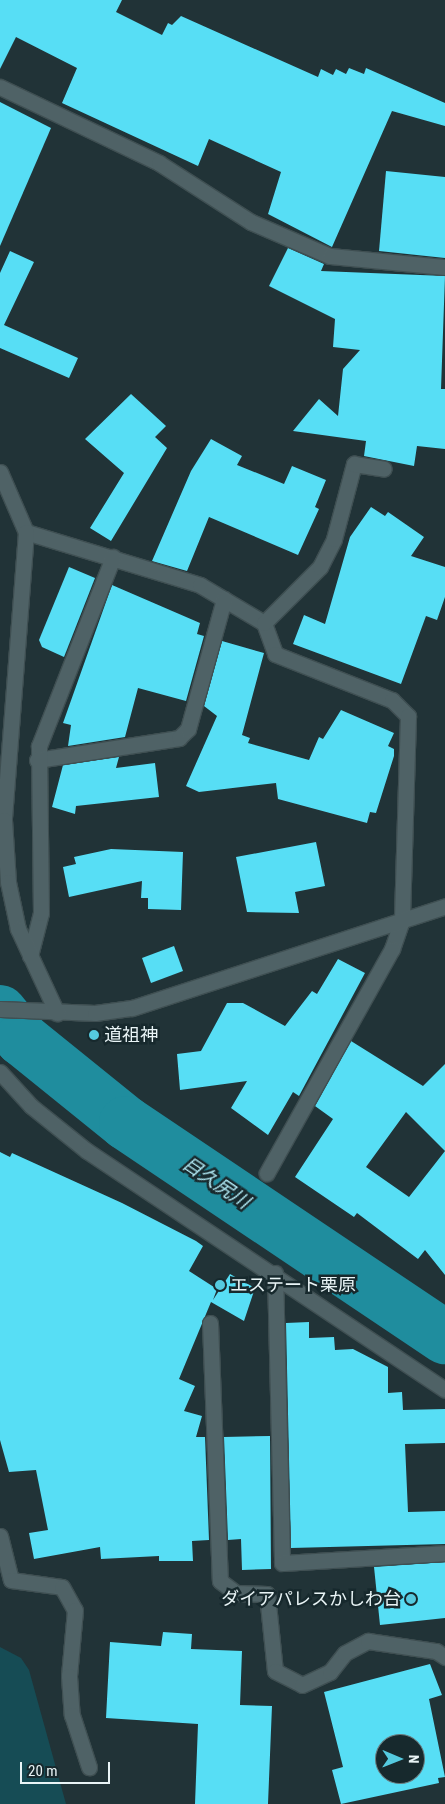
<!DOCTYPE html>
<html>
<head>
<meta charset="utf-8">
<style>
  body { margin:0 }
  #map { position:relative; width:445px; height:1804px; overflow:hidden; background:#213337; font-family:"Roboto Condensed","Noto Sans JP",sans-serif }
  div>[style] { position:absolute }
  [style*='--x'] { left:calc(var(--x)*1px); top:calc(var(--y)*1px); width:calc(var(--w)*1px); rotate:calc(var(--a)*1deg) }
  .green>* { inset:0; background:#164c55 }
  .pier>* { inset:0; background:#213337 }
  .river>* { height:54px; margin:-27px; padding:0 27px; transform-origin:27px; border-radius:27px; background:#1f8d9e }
  .building>* { inset:0; background:#57def5 }
  .roads { filter:drop-shadow(1px 0 #3f4f52) drop-shadow(-1px 0 #3f4f52) drop-shadow(0 1px #3f4f52) drop-shadow(0 -1px #3f4f52) }
  .street>* { height:15px; margin:-7.5px; padding:0 7.5px; transform-origin:7.5px; border-radius:7.5px; background:#4f6266 }
  .secondary>* { height:15px; margin:-7.5px; padding:0 7.5px; transform-origin:7.5px; border-radius:7.5px; background:#4f6266 }
  .dots>* { width:14px; height:14px; translate:-50% -50%; box-sizing:border-box; border:2px solid #17292d; border-radius:50% }
  span { translate:-50% -50%; white-space:nowrap; text-align:center; line-height:1.15; -webkit-text-stroke:5px #17292d; paint-order:stroke }
  .poi-label { font-size:18px; color:#e9f4f6 }
  .left { translate:0 -50%; text-align:left }
  .right { translate:-100% -50%; text-align:right }
  .water-label { font-size:19px; color:#b1eaf5; font-style:italic }
  .north { position:absolute; left:375px; top:1734px; width:50px; height:50px; box-sizing:border-box; background:#17292d; border:1px solid #6b7a7d; border-radius:50%; rotate:91deg; font-size:14px; font-weight:700; line-height:20px; text-align:center; color:#e9f4f6 }
  .north::after { content:''; display:block; margin:auto; width:18px; height:22px; background:#55cadf; clip-path:polygon(50% 0,100% 100%,50% 72%,0 100%) }
  .scale { position:absolute; left:20px; top:1762px; width:90px; height:22px; box-sizing:border-box; border:2px solid #e9f4f6; border-top:0; padding-left:6px; font-size:15px; line-height:18px; white-space:nowrap; color:#e9f4f6; -webkit-text-stroke:4px #17292d; paint-order:stroke }
</style>
</head>
<body>
<div id="map">
  <div class="green">
    <i style="clip-path:polygon(0 1647px,21px 1658px,29px 1670px,66px 1804px,0 1804px)"></i>
  </div>
  <div class="pier">
    <i style="clip-path:polygon(0 995px,2px 996px,33px 1030px,0 1026px)"></i>
  </div>
  <div class="river">
    <i style="--x:0;--y:1012;--w:35;--a:51"></i>
    <i style="--x:22;--y:1039;--w:134;--a:38.9"></i>
    <i style="--x:126;--y:1123;--w:384;--a:33.9"></i>
  </div>
  <div class="building">
    <i style="clip-path:polygon(0 0,122px 0,116px 12px,162px 35px,168px 23px,172px 25px,181px 16px,318px 77px,321px 69px,333px 75px,336px 69px,346px 74px,349px 68px,364px 74px,366px 68px,445px 103px,445px 126px,392px 111px,332px 247px,268px 214px,281px 172px,209px 139px,198px 166px,62px 103px,77px 68px,16px 37px,0 69px)"></i>
    <i style="clip-path:polygon(0 102px,51px 128px,0 246px)"></i>
    <i style="clip-path:polygon(386px 171px,445px 177px,445px 258px,379px 251px)"></i>
    <i style="clip-path:polygon(288px 248px,324px 264px,321px 271px,445px 276px,441px 389px,445px 389px,445px 449px,417px 446px,414px 466px,364px 456px,366px 441px,293px 431px,319px 399px,338px 416px,343px 369px,360px 350px,333px 347px,335px 319px,269px 286px)"></i>
    <i style="clip-path:polygon(10px 251px,34px 262px,4px 325px,78px 358px,69px 378px,0 348px,0 273px)"></i>
    <i style="clip-path:polygon(131px 394px,166px 426px,155px 437px,167px 448px,111px 541px,90px 528px,124px 473px,85px 439px)"></i>
    <i style="clip-path:polygon(211px 439px,242px 456px,237px 465px,284px 484px,292px 466px,326px 480px,315px 507px,319px 509px,298px 555px,209px 517px,187px 571px,152px 561px,191px 471px)"></i>
    <i style="clip-path:polygon(371px 507px,385px 516px,388px 512px,424px 537px,411px 556px,445px 567px,445px 597px,437px 620px,426px 616px,401px 684px,293px 644px,304px 615px,325px 624px,350px 537px)"></i>
    <i style="clip-path:polygon(69px 567px,95px 578px,64px 657px,42px 647px,39px 640px)"></i>
    <i style="clip-path:polygon(112px 585px,200px 623px,197px 634px,204px 636px,186px 701px,138px 688px,125px 737px,68px 746px,71px 725px,63px 723px)"></i>
    <i style="clip-path:polygon(222px 641px,264px 653px,242px 735px,250px 738px,248px 743px,309px 760px,319px 737px,323px 739px,341px 710px,394px 733px,388px 746px,394px 749px,394px 756px,376px 813px,370px 812px,367px 823px,278px 799px,276px 783px,199px 792px,186px 786px,217px 716px,204px 706px)"></i>
    <i style="clip-path:polygon(119px 757px,116px 768px,155px 763px,159px 797px,76px 806px,75px 814px,52px 807px,63px 765px)"></i>
    <i style="clip-path:polygon(316px 842px,325px 886px,295px 892px,299px 913px,247px 912px,236px 857px)"></i>
    <i style="clip-path:polygon(111px 849px,183px 852px,181px 910px,148px 909px,148px 898px,141px 898px,142px 881px,69px 897px,63px 867px,76px 864px,74px 857px)"></i>
    <i style="clip-path:polygon(174px 946px,183px 971px,151px 983px,142px 958px)"></i>
    <i style="clip-path:polygon(338px 959px,365px 973px,299px 1096px,293px 1092px,268px 1135px,231px 1108px,247px 1081px,180px 1090px,177px 1054px,201px 1051px,227px 1003px,243px 1003px,285px 1026px,312px 991px,317px 994px)"></i>
    <i style="clip-path:polygon(351px 1041px,423px 1086px,445px 1064px,445px 1151px,406px 1112px,366px 1167px,409px 1197px,445px 1151px,445px 1275px,425px 1250px,418px 1259px,357px 1213px,354px 1217px,295px 1177px,333px 1119px,315px 1106px)"></i>
    <i style="clip-path:polygon(0 1152px,10px 1157px,12px 1153px,122px 1203px,196px 1241px,203px 1246px,189px 1271px,217px 1289px,213px 1300px,230px 1274px,255px 1288px,244px 1321px,211px 1302px,179px 1379px,195px 1386px,184px 1411px,202px 1416px,196px 1437px,205px 1437px,209px 1540px,192px 1541px,193px 1561px,159px 1561px,159px 1556px,101px 1559px,100px 1547px,34px 1559px,29px 1533px,48px 1530px,36px 1470px,9px 1472px,0 1440px)"></i>
    <i style="clip-path:polygon(309px 1322px,309px 1338px,334px 1337px,335px 1350px,353px 1349px,388px 1367px,388px 1393px,402px 1392px,403px 1410px,445px 1409px,445px 1443px,405px 1444px,408px 1512px,445px 1511px,445px 1544px,291px 1548px,286px 1323px)"></i>
    <i style="clip-path:polygon(270px 1436px,271px 1569px,242px 1570px,241px 1539px,228px 1540px,224px 1437px)"></i>
    <i style="clip-path:polygon(445px 1562px,445px 1618px,380px 1625px,374px 1567px)"></i>
    <i style="clip-path:polygon(163px 1632px,192px 1634px,191px 1649px,242px 1651px,240px 1705px,272px 1706px,268px 1804px,195px 1804px,198px 1724px,106px 1718px,110px 1642px,161px 1646px)"></i>
    <i style="clip-path:polygon(evenodd,430px 1664px,442px 1695px,429px 1699px,445px 1777px,438px 1778px,439px 1783px,341px 1804px,332px 1770px,343px 1767px,324px 1692px,430px 1664px,385px 1744px,415px 1744px,415px 1774px,385px 1774px,385px 1744px)"></i>
  </div>
  <div class="roads">
    <div class="street">
      <i style="--x:0;--y:87;--w:176;--a:25.5"></i>
      <i style="--x:159;--y:163;--w:109;--a:32.7"></i>
      <i style="--x:251;--y:222;--w:86;--a:23.3"></i>
      <i style="--x:330;--y:256;--w:116;--a:5.5"></i>
      <i style="--x:26;--y:532;--w:182;--a:16.9"></i>
      <i style="--x:200;--y:585;--w:74;--a:30.7"></i>
      <i style="--x:264;--y:623;--w:33;--a:70"></i>
      <i style="--x:275;--y:654;--w:126;--a:21.5"></i>
      <i style="--x:392;--y:700;--w:23;--a:45"></i>
      <i style="--x:408;--y:716;--w:204;--a:91.7"></i>
      <i style="--x:402;--y:920;--w:31;--a:109"></i>
      <i style="--x:392;--y:949;--w:257;--a:119.2"></i>
      <i style="--x:264;--y:623;--w:79;--a:-45"></i>
      <i style="--x:320;--y:567;--w:31;--a:-63"></i>
      <i style="--x:334;--y:539;--w:78;--a:-75.1"></i>
      <i style="--x:354;--y:464;--w:30;--a:9"></i>
      <i style="--x:37;--y:760;--w:144;--a:-8.8"></i>
      <i style="--x:179;--y:738;--w:13;--a:-45"></i>
      <i style="--x:188;--y:729;--w:135;--a:-74.5"></i>
      <i style="--x:30;--y:956;--w:44;--a:-75.7"></i>
      <i style="--x:41;--y:913;--w:167;--a:-90.7"></i>
      <i style="--x:39;--y:746;--w:203;--a:-68.6"></i>
      <i style="--x:0;--y:1009;--w:95;--a:2.4"></i>
      <i style="--x:95;--y:1013;--w:37;--a:-8"></i>
      <i style="--x:132;--y:1008;--w:329;--a:-18"></i>
      <i style="--x:0;--y:1072;--w:46;--a:47.6"></i>
      <i style="--x:31;--y:1106;--w:72;--a:38.8"></i>
      <i style="--x:87;--y:1151;--w:430;--a:33.7"></i>
      <i style="--x:275;--y:1273;--w:290;--a:88.6"></i>
      <i style="--x:282;--y:1563;--w:163;--a:-3.5"></i>
      <i style="--x:210;--y:1323;--w:258;--a:87.8"></i>
      <i style="--x:220;--y:1581;--w:20;--a:37"></i>
      <i style="--x:236;--y:1593;--w:31;--a:2"></i>
      <i style="--x:267;--y:1594;--w:77;--a:84.1"></i>
      <i style="--x:275;--y:1671;--w:30;--a:27"></i>
      <i style="--x:302;--y:1685;--w:31;--a:-25"></i>
      <i style="--x:330;--y:1672;--w:24;--a:-52"></i>
      <i style="--x:345;--y:1653;--w:26;--a:-28"></i>
      <i style="--x:368;--y:1641;--w:69;--a:8.4"></i>
      <i style="--x:436;--y:1651;--w:11;--a:34"></i>
      <i style="--x:0;--y:1536;--w:45;--a:76"></i>
      <i style="--x:11;--y:1580;--w:51;--a:7.8"></i>
      <i style="--x:62;--y:1587;--w:26;--a:61"></i>
      <i style="--x:75;--y:1610;--w:66;--a:95.2"></i>
      <i style="--x:69;--y:1676;--w:39;--a:86"></i>
      <i style="--x:72;--y:1715;--w:55;--a:71.9"></i>
    </div>
    <div class="secondary">
      <i style="--x:0;--y:472;--w:65;--a:66.6"></i>
      <i style="--x:26;--y:532;--w:289;--a:94.4"></i>
      <i style="--x:4;--y:820;--w:62;--a:86.3"></i>
      <i style="--x:8;--y:882;--w:48;--a:78"></i>
      <i style="--x:18;--y:929;--w:93;--a:65.1"></i>
    </div>
  </div>
  <div class="dots">
    <i style="left:94px;top:1035px;background:#55cadf"></i>
    <i style="left:220px;top:1285px;background:#55cadf"></i>
    <i style="left:411px;top:1599px;background:#55cadf"></i>
  </div>
  <div class="poi-label">
    <span class="left" style="left:104px;top:1035px">道祖神</span>
    <span class="left" style="left:230px;top:1285px">エステート栗原</span>
    <span class="right" style="left:401px;top:1599px">ダイアパレスかしわ台</span>
  </div>
  <div class="water-label">
    <span style="left:216px;top:1183px;rotate:34deg">目久尻川</span>
  </div>
  <div class="north">N</div>
  <div class="scale">20 m</div>
</div>
</body>
</html>
